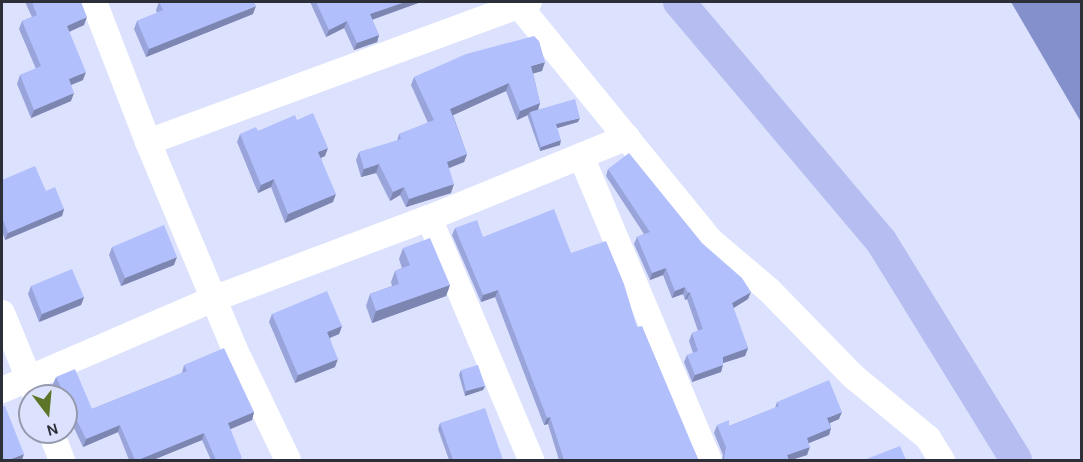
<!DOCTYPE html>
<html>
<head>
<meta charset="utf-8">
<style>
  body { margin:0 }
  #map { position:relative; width:1083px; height:462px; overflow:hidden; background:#dce2fd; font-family:Karla,sans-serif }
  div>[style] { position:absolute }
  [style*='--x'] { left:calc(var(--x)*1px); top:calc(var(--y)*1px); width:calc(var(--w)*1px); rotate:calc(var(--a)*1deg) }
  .water>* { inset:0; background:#8490cb }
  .minor>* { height:26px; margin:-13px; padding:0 13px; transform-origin:13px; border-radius:13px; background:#fff }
  .major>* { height:32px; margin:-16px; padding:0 16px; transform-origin:16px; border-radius:16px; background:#b6bef1 }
  .wall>* { inset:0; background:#99a4da }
  .shaded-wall>* { inset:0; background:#7d86b1 }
  .building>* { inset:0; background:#b2bffd }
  span { translate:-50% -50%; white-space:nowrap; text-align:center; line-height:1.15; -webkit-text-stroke:5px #dce2fd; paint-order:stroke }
  .frame { position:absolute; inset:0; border:3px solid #2c2e38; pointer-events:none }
  .north { position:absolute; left:18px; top:384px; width:60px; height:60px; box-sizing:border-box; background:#dce2fd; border:2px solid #969aae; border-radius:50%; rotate:164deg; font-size:16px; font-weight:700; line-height:24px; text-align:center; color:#2c2e38 }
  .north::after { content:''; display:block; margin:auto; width:21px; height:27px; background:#5c7528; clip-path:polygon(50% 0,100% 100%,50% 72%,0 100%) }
</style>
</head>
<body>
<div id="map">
  <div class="water">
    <i style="clip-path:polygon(1011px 2px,1081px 2px,1081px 122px)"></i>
  </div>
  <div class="minor">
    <i style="--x:94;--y:2;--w:150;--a:68.9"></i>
    <i style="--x:148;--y:142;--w:223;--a:67.3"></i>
    <i style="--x:234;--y:348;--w:124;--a:64.3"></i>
    <i style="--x:516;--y:2;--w:308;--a:50.8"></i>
    <i style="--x:711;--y:241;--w:76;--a:40.2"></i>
    <i style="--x:769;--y:290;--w:122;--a:45.7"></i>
    <i style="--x:854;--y:377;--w:96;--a:39.5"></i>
    <i style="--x:928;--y:438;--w:26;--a:58"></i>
    <i style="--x:148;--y:142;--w:406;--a:-20.2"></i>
    <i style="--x:581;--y:156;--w:330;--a:67.2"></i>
    <i style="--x:429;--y:218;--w:263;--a:67.1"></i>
    <i style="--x:2;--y:313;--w:90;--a:67.7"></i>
    <i style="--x:2;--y:390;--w:230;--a:-23.3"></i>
    <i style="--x:213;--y:299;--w:231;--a:-20.6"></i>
    <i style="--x:429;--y:218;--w:214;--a:-22.2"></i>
    <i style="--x:51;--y:432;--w:30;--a:69"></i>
  </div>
  <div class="major">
    <i style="--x:679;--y:2;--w:313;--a:49.8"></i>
    <i style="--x:881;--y:241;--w:257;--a:58.3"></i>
  </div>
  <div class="wall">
    <i style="clip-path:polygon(25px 2px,81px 2px,84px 25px,69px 32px,83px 80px,71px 85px,71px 101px,31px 118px,17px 84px,20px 75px,36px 69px,19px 29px,22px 21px,32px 17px)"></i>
    <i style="clip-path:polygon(159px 2px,253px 14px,146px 57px,134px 29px,137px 21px,157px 13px,156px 10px)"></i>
    <i style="clip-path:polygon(310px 2px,421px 2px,372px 20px,379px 35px,377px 42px,354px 50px,344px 28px,326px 37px)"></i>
    <i style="clip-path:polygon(542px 71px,533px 73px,540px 103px,538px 110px,578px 122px,557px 128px,560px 145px,540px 151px,528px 117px,528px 115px,517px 120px,506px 91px,453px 115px,467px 154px,464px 162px,449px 168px,451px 193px,406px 207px,400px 195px,390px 201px,376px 173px,361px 177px,356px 160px,359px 152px,397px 141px,399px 134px,428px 123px,411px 85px,414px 77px)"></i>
    <i style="clip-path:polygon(297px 120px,325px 156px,321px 158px,333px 202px,285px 223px,271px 187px,258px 193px,237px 142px,240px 134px,258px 131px)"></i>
    <i style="clip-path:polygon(608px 169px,748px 299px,733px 308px,748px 348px,745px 356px,723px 363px,721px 372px,692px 382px,684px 362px,687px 355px,693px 353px,689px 341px,692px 333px,698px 331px,687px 299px,685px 300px,683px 294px,672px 298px,663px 275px,650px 280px,634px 244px,637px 237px,644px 234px,606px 176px)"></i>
    <i style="clip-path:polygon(2px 180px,46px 191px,64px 209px,62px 216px,5px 240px,2px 231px)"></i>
    <i style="clip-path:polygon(455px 228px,483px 237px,571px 253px,637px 327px,698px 459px,700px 460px,559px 460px,548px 424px,544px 425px,495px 297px,481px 302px,452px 235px)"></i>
    <i style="clip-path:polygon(112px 247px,174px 265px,121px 286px,109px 255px)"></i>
    <i style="clip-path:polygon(403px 248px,450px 285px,446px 296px,372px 323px,366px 306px,370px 294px,392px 286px,391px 282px,395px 271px,402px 268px,399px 259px)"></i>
    <i style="clip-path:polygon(31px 286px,84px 297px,81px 305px,39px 322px,28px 294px)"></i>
    <i style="clip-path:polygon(272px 314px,342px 326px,339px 334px,330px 338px,335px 367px,295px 383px,269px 322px)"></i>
    <i style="clip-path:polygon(184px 365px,254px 412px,252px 420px,230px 429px,241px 460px,211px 460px,202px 440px,153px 460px,129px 460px,118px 432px,83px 447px,66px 411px,66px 396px,59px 396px,53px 384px,56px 377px,92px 409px,182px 373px)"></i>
    <i style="clip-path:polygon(461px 370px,485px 386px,483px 390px,465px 396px,459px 375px)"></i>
    <i style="clip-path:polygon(777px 402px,839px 419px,830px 423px,831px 428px,829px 435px,809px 443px,807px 455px,791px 460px,722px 460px,723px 455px,714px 433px,717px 425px,729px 426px,775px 408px)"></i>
    <i style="clip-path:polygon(440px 423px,503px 460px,449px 460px,438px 429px)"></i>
  </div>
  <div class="shaded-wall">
    <i style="clip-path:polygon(405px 2px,421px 2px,368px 21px,370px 14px)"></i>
    <i style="clip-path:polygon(256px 6px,253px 14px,146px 57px,149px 49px)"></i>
    <i style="clip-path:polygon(87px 17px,84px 25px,64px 34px,67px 26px)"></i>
    <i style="clip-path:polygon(347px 21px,344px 28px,326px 37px,329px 30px)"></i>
    <i style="clip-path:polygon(379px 35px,377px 42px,354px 50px,357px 43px)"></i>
    <i style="clip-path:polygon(545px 62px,542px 71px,528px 75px,531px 66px)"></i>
    <i style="clip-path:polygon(86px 72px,83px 80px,66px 87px,69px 79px)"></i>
    <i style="clip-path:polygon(509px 83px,506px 91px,447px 118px,450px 109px)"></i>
    <i style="clip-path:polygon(74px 93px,71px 101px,31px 118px,34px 110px)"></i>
    <i style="clip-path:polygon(540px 103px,537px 112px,530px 112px,528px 115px,517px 120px,520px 111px)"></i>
    <i style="clip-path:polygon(580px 118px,578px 122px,554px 129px,556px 124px)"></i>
    <i style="clip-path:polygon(561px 140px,560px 145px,540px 151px,541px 147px)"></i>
    <i style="clip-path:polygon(328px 148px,325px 156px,315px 160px,318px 152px)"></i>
    <i style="clip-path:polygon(467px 154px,464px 162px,444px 170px,447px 162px)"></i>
    <i style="clip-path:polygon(379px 164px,376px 173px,361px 177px,364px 169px)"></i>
    <i style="clip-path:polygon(274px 179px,271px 187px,258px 193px,261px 185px)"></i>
    <i style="clip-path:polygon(454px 184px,451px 193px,406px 207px,409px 199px)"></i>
    <i style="clip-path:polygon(404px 187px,400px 195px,390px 201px,393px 192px)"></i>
    <i style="clip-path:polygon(336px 194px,333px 202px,285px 223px,288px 214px)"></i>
    <i style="clip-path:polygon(64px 209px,62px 216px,5px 240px,8px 233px)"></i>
    <i style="clip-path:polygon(177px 257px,174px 265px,121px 286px,125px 278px)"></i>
    <i style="clip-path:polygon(666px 268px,663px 275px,650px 280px,652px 273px)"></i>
    <i style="clip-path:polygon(450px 285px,446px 296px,372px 323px,376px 311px)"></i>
    <i style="clip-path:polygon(685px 287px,683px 294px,672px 298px,675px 291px)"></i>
    <i style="clip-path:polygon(498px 290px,495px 297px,481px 302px,483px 295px)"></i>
    <i style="clip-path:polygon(690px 292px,687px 299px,685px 300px,688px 293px)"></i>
    <i style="clip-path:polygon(751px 292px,748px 299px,729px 311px,732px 303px)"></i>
    <i style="clip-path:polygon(84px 297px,81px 305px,39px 322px,42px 314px)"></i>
    <i style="clip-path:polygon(342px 326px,339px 334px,324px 340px,327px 332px)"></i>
    <i style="clip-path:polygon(748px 348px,745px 356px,720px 364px,723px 357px)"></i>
    <i style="clip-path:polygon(338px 359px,335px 367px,295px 383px,298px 375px)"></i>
    <i style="clip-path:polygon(723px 365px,721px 372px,692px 382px,695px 375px)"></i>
    <i style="clip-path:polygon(485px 386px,483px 390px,465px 396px,466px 391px)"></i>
    <i style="clip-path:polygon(254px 412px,252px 420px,226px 431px,228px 423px)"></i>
    <i style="clip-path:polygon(842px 412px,839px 419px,825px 425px,827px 418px)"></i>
    <i style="clip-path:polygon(550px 417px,548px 424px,544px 425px,547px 418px)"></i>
    <i style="clip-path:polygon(120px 425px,118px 432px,83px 447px,86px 439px)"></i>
    <i style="clip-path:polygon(831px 428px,829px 435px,804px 445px,807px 438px)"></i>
    <i style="clip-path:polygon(204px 433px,202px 440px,153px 460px,138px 460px)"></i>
    <i style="clip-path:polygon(810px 447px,807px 455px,791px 460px,785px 460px,787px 455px)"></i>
    <i style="clip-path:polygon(24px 454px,22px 460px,8px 460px)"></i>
  </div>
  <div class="building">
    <i style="clip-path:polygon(32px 2px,81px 2px,87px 17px,67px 26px,86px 72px,69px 79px,74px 93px,34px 110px,20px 75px,41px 66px,22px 21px,37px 15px)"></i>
    <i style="clip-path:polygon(159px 2px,254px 2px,256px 6px,149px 49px,137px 21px,163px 10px)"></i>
    <i style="clip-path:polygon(316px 2px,405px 2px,370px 14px,379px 35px,357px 43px,347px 21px,329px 30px)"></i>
    <i style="clip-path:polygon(534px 36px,539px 41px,545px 62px,531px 66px,540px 103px,520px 111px,509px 83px,450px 109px,467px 154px,447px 162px,454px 184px,409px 199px,404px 187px,393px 192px,379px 164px,364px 169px,359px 152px,401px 139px,399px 134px,434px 120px,414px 77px,466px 54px)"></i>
    <i style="clip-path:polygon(575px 99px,580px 118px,556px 124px,561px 140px,541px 147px,530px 112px)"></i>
    <i style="clip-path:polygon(313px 113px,328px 148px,318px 152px,336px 194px,288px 214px,274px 179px,261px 185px,240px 134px,256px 127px,258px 131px,295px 115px,297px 120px)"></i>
    <i style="clip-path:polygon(629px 153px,702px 243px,742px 278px,751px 292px,732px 303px,748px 348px,723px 357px,723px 365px,695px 375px,687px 355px,698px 351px,692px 333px,703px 329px,690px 292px,688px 293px,685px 287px,675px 291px,666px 268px,652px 273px,637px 237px,650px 232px,608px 169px)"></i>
    <i style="clip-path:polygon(35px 166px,46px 191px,55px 187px,64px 209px,8px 233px,2px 217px,2px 180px)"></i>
    <i style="clip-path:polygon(554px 209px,571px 253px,606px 241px,624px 284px,637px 327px,642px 326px,698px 459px,700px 460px,564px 460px,550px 417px,547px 418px,498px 290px,483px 295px,455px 228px,477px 220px,483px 237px)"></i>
    <i style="clip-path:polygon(164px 225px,177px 257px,125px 278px,112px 247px)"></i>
    <i style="clip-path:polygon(430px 238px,450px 285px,376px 311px,370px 294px,399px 284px,395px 271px,410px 265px,403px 248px)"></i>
    <i style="clip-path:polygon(72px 269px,84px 297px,42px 314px,31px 286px)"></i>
    <i style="clip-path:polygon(327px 291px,342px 326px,327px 332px,338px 359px,298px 375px,272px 314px)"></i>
    <i style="clip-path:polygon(224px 348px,254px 412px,228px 423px,242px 458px,237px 460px,216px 460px,204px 433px,138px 460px,135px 460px,120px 425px,86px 439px,66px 398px,66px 396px,65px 396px,56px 377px,75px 369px,92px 409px,187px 371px,184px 365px)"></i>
    <i style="clip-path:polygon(478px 365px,485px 386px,466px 391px,461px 370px)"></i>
    <i style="clip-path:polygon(829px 380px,842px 412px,827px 418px,831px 428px,807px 438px,810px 447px,787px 455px,789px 460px,724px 460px,726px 447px,717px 425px,729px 420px,729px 426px,779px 406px,777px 402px)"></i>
    <i style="clip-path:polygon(5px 406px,24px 454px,8px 460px,2px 460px,2px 407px)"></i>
    <i style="clip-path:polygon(485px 408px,503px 460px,453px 460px,440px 423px)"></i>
    <i style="clip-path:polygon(900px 446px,906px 460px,864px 460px)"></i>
  </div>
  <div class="frame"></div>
  <div class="north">N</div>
</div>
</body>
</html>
